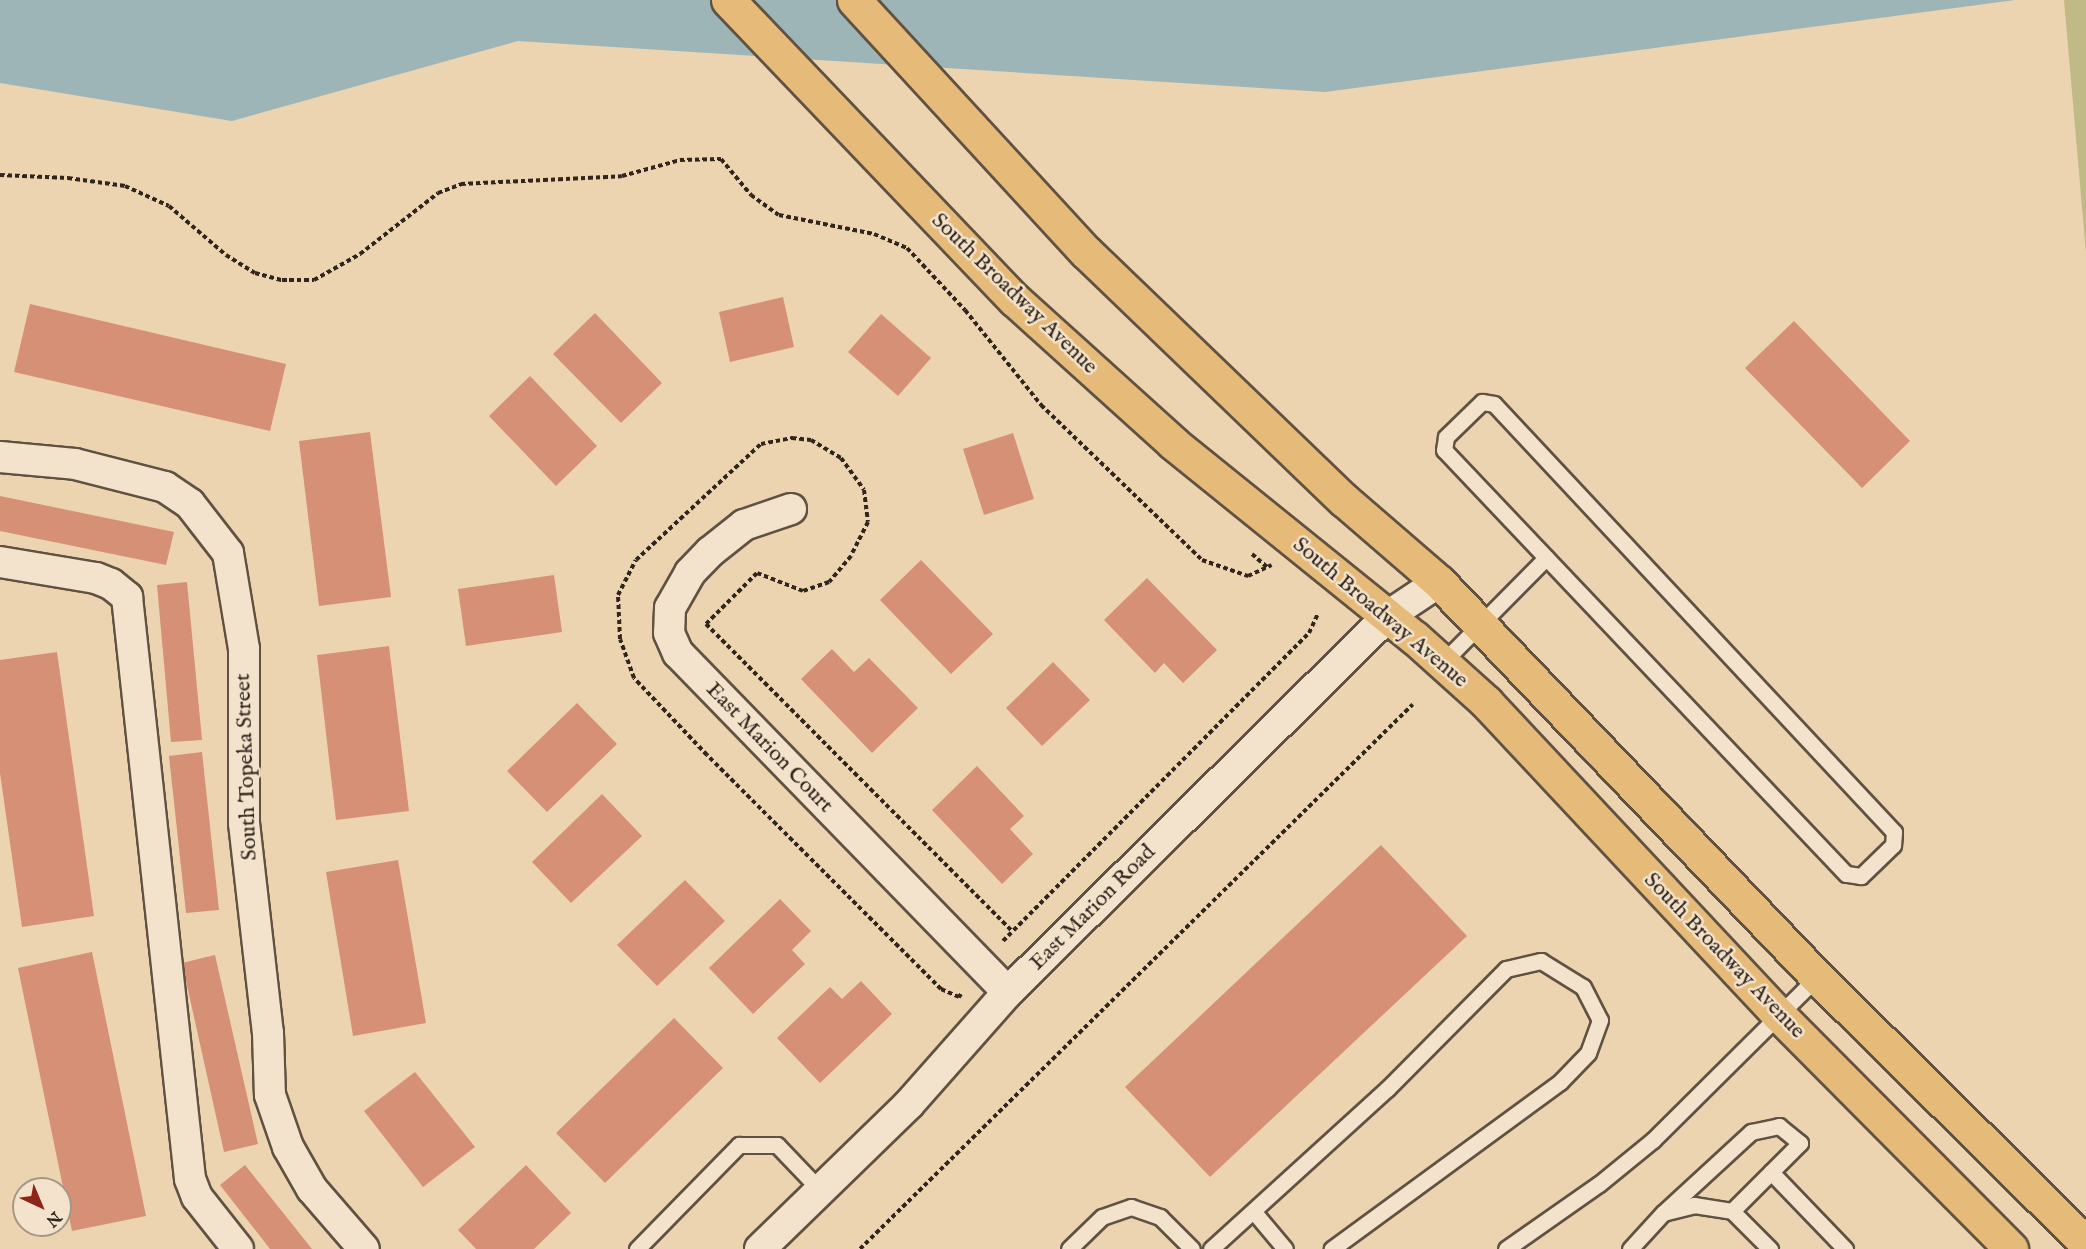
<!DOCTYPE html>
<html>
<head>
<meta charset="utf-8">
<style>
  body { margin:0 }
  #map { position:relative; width:2086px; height:1249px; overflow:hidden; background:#ecd4b1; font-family:"IM FELL English",serif }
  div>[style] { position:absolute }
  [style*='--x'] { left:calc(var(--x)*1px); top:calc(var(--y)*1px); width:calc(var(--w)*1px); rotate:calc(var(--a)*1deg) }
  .green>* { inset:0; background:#c0ba86 }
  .water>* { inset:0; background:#9db5b7 }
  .building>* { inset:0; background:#d69076 }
  .path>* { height:4px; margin-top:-2px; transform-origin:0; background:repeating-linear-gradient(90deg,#31261d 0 4.5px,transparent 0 7.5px) }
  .roads { filter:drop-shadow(2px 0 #605242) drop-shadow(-2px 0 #605242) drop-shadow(0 2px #605242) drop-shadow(0 -2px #605242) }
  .lane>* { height:15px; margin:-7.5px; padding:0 7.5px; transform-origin:7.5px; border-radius:7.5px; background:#f3e3cc }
  .street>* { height:30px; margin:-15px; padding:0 15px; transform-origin:15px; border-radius:15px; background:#f3e3cc }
  .primary>* { height:33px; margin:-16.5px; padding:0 16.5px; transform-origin:16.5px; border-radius:16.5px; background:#e6ba78 }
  span { translate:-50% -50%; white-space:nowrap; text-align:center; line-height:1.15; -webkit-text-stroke:5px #f3e3cc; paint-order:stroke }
  .street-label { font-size:22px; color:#31261d }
  .north { position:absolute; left:12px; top:1177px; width:60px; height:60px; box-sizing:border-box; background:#f3e3cc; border:2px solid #a59786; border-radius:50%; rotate:136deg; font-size:16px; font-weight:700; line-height:24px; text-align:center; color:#31261d }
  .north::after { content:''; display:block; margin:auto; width:21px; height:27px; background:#8f2418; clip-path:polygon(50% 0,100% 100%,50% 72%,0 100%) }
</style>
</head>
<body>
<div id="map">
  <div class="green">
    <i style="clip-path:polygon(2064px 0,2086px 0,2086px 253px)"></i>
  </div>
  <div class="water">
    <i style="clip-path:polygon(0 0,2015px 0,1325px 92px,518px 41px,232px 121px,0 83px)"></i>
  </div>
  <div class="building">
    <i style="clip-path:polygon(783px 297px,794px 347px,730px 362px,719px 312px)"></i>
    <i style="clip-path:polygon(30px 304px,286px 364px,270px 431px,14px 372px)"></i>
    <i style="clip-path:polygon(595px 313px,662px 383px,621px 423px,553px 354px)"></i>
    <i style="clip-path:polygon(881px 314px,931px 358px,898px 396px,848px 352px)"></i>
    <i style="clip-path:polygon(1794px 321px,1910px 441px,1862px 488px,1745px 368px)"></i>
    <i style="clip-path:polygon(530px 376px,597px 446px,556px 486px,489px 416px)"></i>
    <i style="clip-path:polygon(370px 432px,391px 597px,319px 606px,299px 441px)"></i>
    <i style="clip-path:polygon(1013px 433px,1034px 499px,984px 515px,963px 449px)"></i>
    <i style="clip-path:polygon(0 496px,174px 532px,166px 565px,0 531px)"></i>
    <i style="clip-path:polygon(921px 560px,993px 634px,951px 674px,880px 600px)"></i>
    <i style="clip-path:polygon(554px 575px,562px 632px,466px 646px,458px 589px)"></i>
    <i style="clip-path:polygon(1147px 578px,1217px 650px,1183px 683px,1164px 663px,1155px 673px,1104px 620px)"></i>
    <i style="clip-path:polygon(187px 582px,202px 740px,171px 742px,157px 585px)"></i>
    <i style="clip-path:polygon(389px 646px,409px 811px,336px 820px,317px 655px)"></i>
    <i style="clip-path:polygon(832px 649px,854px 672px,869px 658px,918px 708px,872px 753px,801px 679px)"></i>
    <i style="clip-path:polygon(57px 652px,94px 916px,22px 927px,0 773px,0 660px)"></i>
    <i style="clip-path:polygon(1053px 662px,1090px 700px,1042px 746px,1006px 708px)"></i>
    <i style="clip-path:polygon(577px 703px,617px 744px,547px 812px,507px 771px)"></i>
    <i style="clip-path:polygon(202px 752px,219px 910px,186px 913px,169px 756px)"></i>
    <i style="clip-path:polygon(977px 766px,1024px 816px,1010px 829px,1033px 854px,1002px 884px,932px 810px)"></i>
    <i style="clip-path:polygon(602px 794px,642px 836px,571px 903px,532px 862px)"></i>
    <i style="clip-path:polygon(1381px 845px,1467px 936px,1210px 1177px,1125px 1087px)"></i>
    <i style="clip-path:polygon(398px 860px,426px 1023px,353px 1036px,326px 872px)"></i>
    <i style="clip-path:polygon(685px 880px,725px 921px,657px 986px,617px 945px)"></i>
    <i style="clip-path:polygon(780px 899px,811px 931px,792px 950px,805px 964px,753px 1014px,709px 968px)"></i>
    <i style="clip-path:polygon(92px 952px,146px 1216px,72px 1231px,18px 968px)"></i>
    <i style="clip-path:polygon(215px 955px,258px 1144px,224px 1152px,182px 963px)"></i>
    <i style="clip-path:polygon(861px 981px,892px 1014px,820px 1083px,777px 1038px,830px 987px,842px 999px)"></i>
    <i style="clip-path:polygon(674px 1018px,723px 1068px,605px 1183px,556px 1133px)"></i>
    <i style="clip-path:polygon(415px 1072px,475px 1147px,423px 1187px,364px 1111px)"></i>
    <i style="clip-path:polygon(245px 1165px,312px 1249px,270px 1249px,220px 1185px)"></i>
    <i style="clip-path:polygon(526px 1165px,571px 1213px,534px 1249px,476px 1249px,458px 1230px)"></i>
  </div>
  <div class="path">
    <i style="--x:0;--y:175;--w:68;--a:2.5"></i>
    <i style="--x:68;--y:178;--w:58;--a:8"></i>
    <i style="--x:125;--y:186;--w:48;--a:24.4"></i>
    <i style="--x:169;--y:206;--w:75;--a:40.7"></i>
    <i style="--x:226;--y:255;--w:34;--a:32"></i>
    <i style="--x:255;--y:273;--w:28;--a:15"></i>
    <i style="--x:282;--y:280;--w:32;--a:0"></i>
    <i style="--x:314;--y:280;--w:53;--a:-29.5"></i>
    <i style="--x:360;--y:254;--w:99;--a:-38"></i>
    <i style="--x:438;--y:193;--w:25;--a:-21"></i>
    <i style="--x:461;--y:184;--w:161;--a:-2.8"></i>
    <i style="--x:622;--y:176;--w:60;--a:-15.4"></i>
    <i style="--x:680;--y:160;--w:41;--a:-1.4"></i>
    <i style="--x:721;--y:159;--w:47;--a:50.2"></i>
    <i style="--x:751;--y:195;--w:34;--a:36"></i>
    <i style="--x:779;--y:215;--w:97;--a:11.3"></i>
    <i style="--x:874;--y:234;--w:36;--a:23"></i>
    <i style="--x:907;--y:248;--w:85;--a:46.9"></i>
    <i style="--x:965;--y:310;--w:122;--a:51.3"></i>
    <i style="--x:1041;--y:405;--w:223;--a:43.9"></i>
    <i style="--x:1202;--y:560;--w:49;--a:19.2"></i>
    <i style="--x:1248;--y:576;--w:26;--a:-25"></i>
    <i style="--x:1252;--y:554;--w:20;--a:41"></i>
    <i style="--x:1003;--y:941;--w:434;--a:-45.2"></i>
    <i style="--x:1309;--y:633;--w:21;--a:-65"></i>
    <i style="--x:961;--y:994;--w:4;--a:124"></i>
    <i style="--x:959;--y:997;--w:20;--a:-156"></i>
    <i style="--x:941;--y:989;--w:331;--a:-135"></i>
    <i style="--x:707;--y:755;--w:106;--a:-133.5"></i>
    <i style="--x:634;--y:678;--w:41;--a:-109.7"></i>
    <i style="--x:620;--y:639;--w:44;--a:-92.6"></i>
    <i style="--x:618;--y:595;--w:39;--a:-63"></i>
    <i style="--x:636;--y:560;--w:171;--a:-42.9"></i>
    <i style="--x:761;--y:444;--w:32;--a:-11"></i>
    <i style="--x:792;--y:438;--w:19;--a:6"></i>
    <i style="--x:811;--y:440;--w:35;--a:31"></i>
    <i style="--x:841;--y:458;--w:39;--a:54"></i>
    <i style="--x:864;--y:490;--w:32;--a:83"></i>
    <i style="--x:868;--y:522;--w:38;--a:117"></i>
    <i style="--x:851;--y:556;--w:34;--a:130"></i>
    <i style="--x:829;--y:582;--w:28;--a:161"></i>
    <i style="--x:803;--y:591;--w:49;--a:-158.6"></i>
    <i style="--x:757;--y:573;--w:72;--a:135"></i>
    <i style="--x:706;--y:624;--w:433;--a:45.1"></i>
    <i style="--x:860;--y:1249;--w:776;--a:-44.58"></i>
  </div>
  <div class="roads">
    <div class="lane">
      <i style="--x:1482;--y:402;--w:12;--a:9"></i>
      <i style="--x:1494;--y:404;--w:586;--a:46.94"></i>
      <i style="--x:1894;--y:832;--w:13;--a:94"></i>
      <i style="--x:1893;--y:845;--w:45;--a:135.9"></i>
      <i style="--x:1861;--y:876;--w:15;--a:-172"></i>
      <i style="--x:1846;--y:874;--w:584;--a:-133.47"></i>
      <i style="--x:1444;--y:450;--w:13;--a:-81"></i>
      <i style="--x:1446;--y:437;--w:50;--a:-44.2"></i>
      <i style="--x:1442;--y:663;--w:148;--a:-45.3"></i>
      <i style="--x:1771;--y:1172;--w:107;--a:46.1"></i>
      <i style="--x:1254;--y:1212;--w:48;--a:50"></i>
      <i style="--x:1663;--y:1213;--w:120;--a:-42.6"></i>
      <i style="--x:1751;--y:1132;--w:29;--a:-12"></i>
      <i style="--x:1779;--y:1126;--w:27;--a:39"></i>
      <i style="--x:1800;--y:1143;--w:96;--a:135"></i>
      <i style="--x:637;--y:1249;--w:146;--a:-45.6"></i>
      <i style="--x:739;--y:1145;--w:38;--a:0"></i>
      <i style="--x:777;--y:1145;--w:64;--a:46.3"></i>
      <i style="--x:1069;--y:1249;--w:46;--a:-44.1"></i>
      <i style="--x:1102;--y:1217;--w:31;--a:-19"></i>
      <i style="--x:1131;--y:1207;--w:31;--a:19"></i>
      <i style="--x:1160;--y:1217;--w:45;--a:45"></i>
      <i style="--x:1211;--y:1249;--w:238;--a:-42.3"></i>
      <i style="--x:1387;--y:1089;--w:169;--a:-45.2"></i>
      <i style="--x:1506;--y:969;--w:36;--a:-13"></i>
      <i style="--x:1541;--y:961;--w:49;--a:31.8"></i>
      <i style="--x:1583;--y:987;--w:37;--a:63"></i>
      <i style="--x:1600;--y:1020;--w:35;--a:110"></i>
      <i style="--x:1588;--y:1053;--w:40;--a:134"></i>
      <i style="--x:1560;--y:1082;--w:283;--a:143.8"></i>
      <i style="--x:1506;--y:1249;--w:113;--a:-35"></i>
      <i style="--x:1599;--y:1184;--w:70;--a:-39.2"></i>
      <i style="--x:1653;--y:1140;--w:231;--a:-44.8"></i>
      <i style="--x:1630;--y:1249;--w:49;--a:-47.5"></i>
      <i style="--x:1663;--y:1213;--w:32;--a:-14"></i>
      <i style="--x:1694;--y:1205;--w:38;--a:9"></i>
      <i style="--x:1732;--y:1211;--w:54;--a:45"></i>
    </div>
    <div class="street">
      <i style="--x:0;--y:457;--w:75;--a:5.3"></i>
      <i style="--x:75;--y:464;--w:93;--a:14.3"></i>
      <i style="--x:165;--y:487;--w:30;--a:34"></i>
      <i style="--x:190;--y:504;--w:62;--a:52.2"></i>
      <i style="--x:228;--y:553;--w:97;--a:80.5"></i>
      <i style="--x:244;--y:649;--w:174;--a:90"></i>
      <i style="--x:244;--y:823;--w:211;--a:83.5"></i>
      <i style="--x:268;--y:1033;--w:62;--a:88.2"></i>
      <i style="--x:270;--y:1095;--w:55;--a:70.9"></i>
      <i style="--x:288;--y:1147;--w:48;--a:60.3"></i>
      <i style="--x:312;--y:1189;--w:79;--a:49.1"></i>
      <i style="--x:791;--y:509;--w:50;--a:161.2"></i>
      <i style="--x:744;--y:525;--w:43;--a:141.5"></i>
      <i style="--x:710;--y:552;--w:29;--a:134"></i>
      <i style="--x:690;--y:573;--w:40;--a:119.7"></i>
      <i style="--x:670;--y:608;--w:25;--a:92"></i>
      <i style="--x:669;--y:633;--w:22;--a:66"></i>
      <i style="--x:678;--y:653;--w:473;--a:45.8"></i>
      <i style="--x:0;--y:562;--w:97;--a:9.5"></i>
      <i style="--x:96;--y:578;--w:16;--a:22"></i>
      <i style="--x:111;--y:584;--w:21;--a:39"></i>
      <i style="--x:127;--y:597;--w:585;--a:83.82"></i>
      <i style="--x:190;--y:1179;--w:19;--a:69"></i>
      <i style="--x:197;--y:1197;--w:66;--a:51.7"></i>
      <i style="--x:760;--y:1249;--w:208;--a:-44.2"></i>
      <i style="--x:909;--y:1104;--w:149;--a:-48.5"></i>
      <i style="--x:1008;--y:992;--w:535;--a:-44.7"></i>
      <i style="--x:1388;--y:616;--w:61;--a:-33.7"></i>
    </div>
    <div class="primary">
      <i style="--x:728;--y:0;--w:415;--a:46.3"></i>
      <i style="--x:1015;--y:300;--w:213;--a:42.1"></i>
      <i style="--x:1173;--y:443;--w:311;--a:38.9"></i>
      <i style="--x:1415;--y:638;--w:96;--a:42"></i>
      <i style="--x:1486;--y:702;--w:430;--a:46.9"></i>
      <i style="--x:1780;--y:1016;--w:328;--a:45.2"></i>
      <i style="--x:854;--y:0;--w:343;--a:47.4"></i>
      <i style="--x:1086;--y:252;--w:358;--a:43.9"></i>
      <i style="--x:1344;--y:500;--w:125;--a:40.8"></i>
      <i style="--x:1439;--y:582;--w:547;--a:46.26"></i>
      <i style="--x:1817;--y:977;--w:378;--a:44.7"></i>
    </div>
  </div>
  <div class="street-label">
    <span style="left:1014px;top:294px;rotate:44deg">South Broadway Avenue</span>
    <span style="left:1380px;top:613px;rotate:40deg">South Broadway Avenue</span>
    <span style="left:769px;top:748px;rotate:46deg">East Marion Court</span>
    <span style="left:247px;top:767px;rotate:-92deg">South Topeka Street</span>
    <span style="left:1093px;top:908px;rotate:-45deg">East Marion Road</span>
    <span style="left:1724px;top:956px;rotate:46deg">South Broadway Avenue</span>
  </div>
  <div class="north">N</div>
</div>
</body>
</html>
